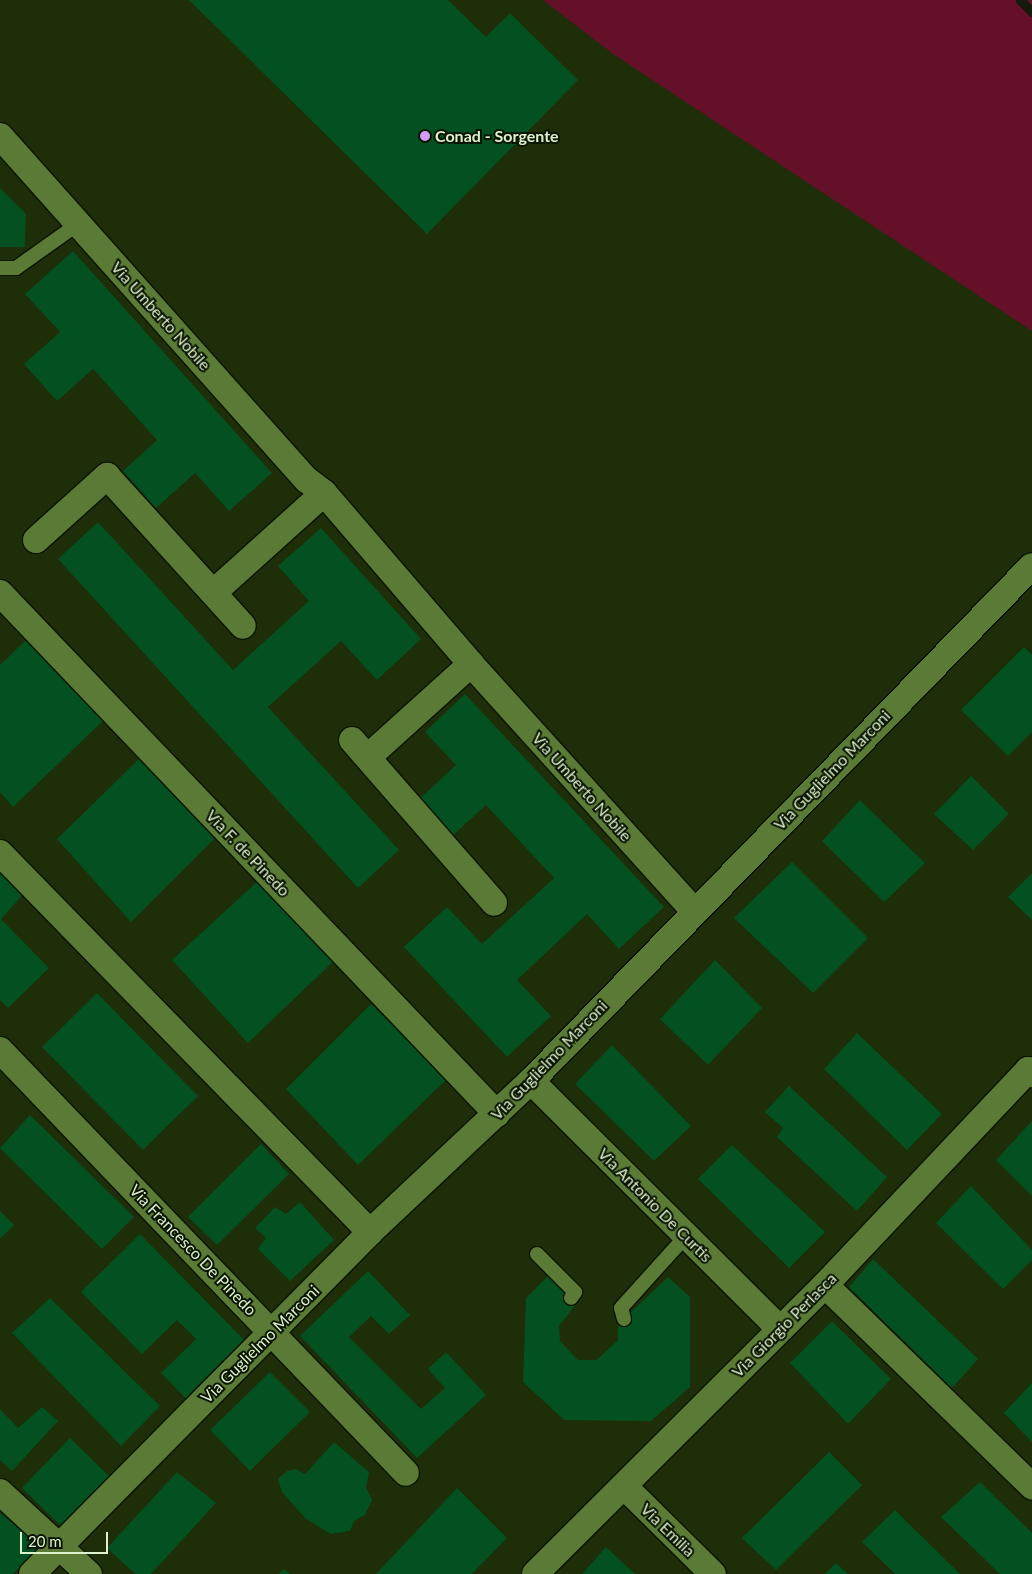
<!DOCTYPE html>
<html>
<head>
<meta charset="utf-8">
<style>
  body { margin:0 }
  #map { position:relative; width:1032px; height:1574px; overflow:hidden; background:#1e2e08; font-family:Lato,sans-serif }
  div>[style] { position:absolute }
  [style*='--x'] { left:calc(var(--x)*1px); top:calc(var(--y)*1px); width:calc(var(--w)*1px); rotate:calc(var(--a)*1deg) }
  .green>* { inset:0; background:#631028 }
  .stream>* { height:9px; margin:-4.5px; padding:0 4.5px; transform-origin:4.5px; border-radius:4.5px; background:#141b0b }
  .building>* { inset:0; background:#035021 }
  .roads { filter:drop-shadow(1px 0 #0b1402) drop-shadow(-1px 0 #0b1402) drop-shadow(0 1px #0b1402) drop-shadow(0 -1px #0b1402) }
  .service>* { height:14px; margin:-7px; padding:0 7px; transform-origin:7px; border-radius:7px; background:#5b7a35 }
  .minor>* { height:26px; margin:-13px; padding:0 13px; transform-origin:13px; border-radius:13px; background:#5b7a35 }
  .dots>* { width:14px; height:14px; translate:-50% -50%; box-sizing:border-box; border:2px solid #091500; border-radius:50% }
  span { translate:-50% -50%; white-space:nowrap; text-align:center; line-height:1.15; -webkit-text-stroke:4px #091500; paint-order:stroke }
  .poi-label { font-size:16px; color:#def1cd; font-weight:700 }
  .left { translate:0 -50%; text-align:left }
  .street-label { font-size:16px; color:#def1cd }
  .scale { position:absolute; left:20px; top:1532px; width:88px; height:22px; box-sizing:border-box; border:2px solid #def1cd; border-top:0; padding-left:6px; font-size:15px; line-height:18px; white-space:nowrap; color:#def1cd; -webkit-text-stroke:4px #091500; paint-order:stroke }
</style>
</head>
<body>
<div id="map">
  <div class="green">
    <i style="clip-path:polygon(543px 0,1032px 0,1032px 331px,613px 54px)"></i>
  </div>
  <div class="stream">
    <i style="--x:1020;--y:0;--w:17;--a:45"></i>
  </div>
  <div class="building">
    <i style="clip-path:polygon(189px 0,448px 0,486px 37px,510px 13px,578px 80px,427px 234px)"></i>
    <i style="clip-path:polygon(0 188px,26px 214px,25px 247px,0 247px)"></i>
    <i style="clip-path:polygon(73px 251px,272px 473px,229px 511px,195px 473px,156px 508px,123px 471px,157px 440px,93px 369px,57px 401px,24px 364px,60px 332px,25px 294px)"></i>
    <i style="clip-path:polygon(98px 522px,233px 670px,309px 601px,278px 566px,321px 528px,421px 639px,377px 680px,341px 641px,268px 707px,399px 850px,358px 888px,58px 559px)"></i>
    <i style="clip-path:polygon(26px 640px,104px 720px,13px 807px,0 792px,0 665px)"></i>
    <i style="clip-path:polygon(1024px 647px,1032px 655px,1032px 732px,1008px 756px,961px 710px)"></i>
    <i style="clip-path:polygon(465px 694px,664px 907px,619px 949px,587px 914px,517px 980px,551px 1016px,507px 1057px,404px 947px,447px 907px,482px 944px,554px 878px,486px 805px,450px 838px,416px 802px,456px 765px,425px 732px)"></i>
    <i style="clip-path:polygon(140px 758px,216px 837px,131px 922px,57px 839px)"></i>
    <i style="clip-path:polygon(971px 776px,1009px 814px,973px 850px,934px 814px)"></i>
    <i style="clip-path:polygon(860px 800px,925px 863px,884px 902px,822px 841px)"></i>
    <i style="clip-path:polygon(0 860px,28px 889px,1px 919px,49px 968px,8px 1008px,0 1000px)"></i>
    <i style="clip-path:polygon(792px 862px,868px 938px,813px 993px,734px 918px)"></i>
    <i style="clip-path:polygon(1032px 873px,1032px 920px,1008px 897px)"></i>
    <i style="clip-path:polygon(260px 879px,338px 957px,248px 1043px,172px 960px)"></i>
    <i style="clip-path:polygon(715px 960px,762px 1008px,708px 1065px,660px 1019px)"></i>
    <i style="clip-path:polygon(97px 993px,198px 1096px,143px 1150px,42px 1047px)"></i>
    <i style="clip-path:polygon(371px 1004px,447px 1079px,358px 1165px,286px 1089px)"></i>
    <i style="clip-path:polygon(857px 1033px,942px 1114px,907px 1150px,824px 1069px)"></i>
    <i style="clip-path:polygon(612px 1045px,691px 1126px,654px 1161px,575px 1084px)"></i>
    <i style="clip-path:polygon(789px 1086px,887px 1177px,857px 1211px,777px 1137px,783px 1128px,765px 1112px)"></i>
    <i style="clip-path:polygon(30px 1115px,134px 1217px,102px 1249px,0 1148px)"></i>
    <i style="clip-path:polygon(1032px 1121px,1032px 1196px,996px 1160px)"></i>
    <i style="clip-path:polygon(261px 1144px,289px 1174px,217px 1245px,188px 1217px)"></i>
    <i style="clip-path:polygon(732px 1145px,825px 1232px,789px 1268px,698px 1179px)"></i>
    <i style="clip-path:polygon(971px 1186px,1032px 1250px,1032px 1260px,1003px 1289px,936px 1223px)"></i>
    <i style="clip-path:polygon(300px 1202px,334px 1240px,290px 1281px,258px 1249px,266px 1238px,255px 1228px,275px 1207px,286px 1214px)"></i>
    <i style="clip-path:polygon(0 1211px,14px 1225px,0 1239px)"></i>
    <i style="clip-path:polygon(140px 1234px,249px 1345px,190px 1403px,161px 1373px,196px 1339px,177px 1320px,142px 1354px,81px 1292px)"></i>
    <i style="clip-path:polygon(873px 1259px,978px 1359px,952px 1388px,849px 1287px)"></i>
    <i style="clip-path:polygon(368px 1271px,410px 1315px,389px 1334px,371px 1316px,349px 1337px,421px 1409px,445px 1388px,428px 1369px,446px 1352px,486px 1395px,417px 1458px,300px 1336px)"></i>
    <i style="clip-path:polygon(549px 1275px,577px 1303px,559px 1326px,560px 1341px,578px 1360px,597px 1360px,618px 1340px,618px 1324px,668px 1277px,690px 1297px,690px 1387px,651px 1421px,564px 1420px,523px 1382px,526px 1298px)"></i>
    <i style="clip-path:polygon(50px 1298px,160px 1406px,121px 1446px,12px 1333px)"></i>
    <i style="clip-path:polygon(832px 1321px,891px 1379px,848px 1424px,790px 1363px)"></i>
    <i style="clip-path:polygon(270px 1372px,310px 1412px,250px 1471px,210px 1430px)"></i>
    <i style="clip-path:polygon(1032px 1383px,1032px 1442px,1004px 1413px)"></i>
    <i style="clip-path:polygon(42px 1407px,58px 1421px,12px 1471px,0 1460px,0 1409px,18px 1428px)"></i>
    <i style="clip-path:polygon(70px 1438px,112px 1479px,63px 1528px,22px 1488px)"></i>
    <i style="clip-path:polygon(334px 1442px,369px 1472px,366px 1487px,372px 1500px,365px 1515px,354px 1521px,350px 1531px,331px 1534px,306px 1519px,282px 1492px,278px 1479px,287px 1471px,296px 1469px,305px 1474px)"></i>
    <i style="clip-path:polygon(829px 1452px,862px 1485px,776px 1570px,742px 1538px)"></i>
    <i style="clip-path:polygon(177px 1472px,216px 1503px,151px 1574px,135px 1574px,107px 1548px)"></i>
    <i style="clip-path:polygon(980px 1482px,1032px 1533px,1032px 1574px,1000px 1574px,941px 1517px)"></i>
    <i style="clip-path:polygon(457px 1488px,507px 1538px,472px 1574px,376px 1574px)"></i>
    <i style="clip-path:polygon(895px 1510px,960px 1574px,895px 1574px,862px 1542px)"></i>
    <i style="clip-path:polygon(0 1513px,41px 1547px,13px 1574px,0 1574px)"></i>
    <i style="clip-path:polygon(606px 1547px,635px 1574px,582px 1574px)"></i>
    <i style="clip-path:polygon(836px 1563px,848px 1574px,825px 1574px)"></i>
    <i style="clip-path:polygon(284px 1569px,290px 1574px,279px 1574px)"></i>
  </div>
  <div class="roads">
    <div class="service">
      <i style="--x:0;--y:268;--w:16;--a:0"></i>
      <i style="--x:16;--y:268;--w:76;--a:-35.4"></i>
      <i style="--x:537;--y:1254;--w:54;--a:45"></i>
      <i style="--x:575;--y:1292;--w:7;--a:124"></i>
      <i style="--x:624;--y:1319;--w:11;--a:-105"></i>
      <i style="--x:621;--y:1308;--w:97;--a:-47.9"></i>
    </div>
    <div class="minor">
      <i style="--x:0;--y:136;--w:461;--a:48.3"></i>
      <i style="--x:307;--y:480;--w:21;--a:37"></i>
      <i style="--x:324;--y:493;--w:225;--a:49.3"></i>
      <i style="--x:471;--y:664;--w:333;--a:47.9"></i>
      <i style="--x:36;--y:540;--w:96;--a:-42"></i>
      <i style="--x:107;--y:476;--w:202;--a:47.8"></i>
      <i style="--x:214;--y:592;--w:148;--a:-42"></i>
      <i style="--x:0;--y:593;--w:720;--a:46.35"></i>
      <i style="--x:352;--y:740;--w:216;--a:48.9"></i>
      <i style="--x:368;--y:757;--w:139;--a:-42.1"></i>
      <i style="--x:0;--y:853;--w:530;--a:45.69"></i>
      <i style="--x:0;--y:1050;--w:586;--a:46.17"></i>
      <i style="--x:531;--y:1081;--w:350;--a:44.9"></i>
      <i style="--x:825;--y:1285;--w:289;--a:44.2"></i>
      <i style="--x:624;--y:1486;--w:125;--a:44.7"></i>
      <i style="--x:0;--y:1492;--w:121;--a:42.7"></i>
      <i style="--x:32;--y:1574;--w:481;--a:-45.3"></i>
      <i style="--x:370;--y:1232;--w:221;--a:-43.2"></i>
      <i style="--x:531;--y:1081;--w:718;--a:-45.79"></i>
      <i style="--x:535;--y:1574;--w:409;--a:-44.9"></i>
      <i style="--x:825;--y:1285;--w:296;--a:-46.6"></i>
      <i style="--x:1028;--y:1070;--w:6;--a:45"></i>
    </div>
  </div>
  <div class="dots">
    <i style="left:425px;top:136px;background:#d39cfc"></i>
  </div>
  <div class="poi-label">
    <span class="left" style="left:435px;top:136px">Conad - Sorgente</span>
  </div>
  <div class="street-label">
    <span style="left:161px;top:316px;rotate:48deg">Via Umberto Nobile</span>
    <span style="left:832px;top:770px;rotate:-46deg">Via Guglielmo Marconi</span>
    <span style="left:582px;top:787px;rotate:48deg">Via Umberto Nobile</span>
    <span style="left:248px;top:853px;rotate:46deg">Via F. de Pinedo</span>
    <span style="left:549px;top:1060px;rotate:-46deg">Via Guglielmo Marconi</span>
    <span style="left:655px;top:1205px;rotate:45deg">Via Antonio De Curtis</span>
    <span style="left:193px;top:1250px;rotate:46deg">Via Francesco De Pinedo</span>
    <span style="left:784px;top:1325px;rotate:-45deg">Via Giorgio Perlasca</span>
    <span style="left:260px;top:1344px;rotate:-45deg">Via Guglielmo Marconi</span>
    <span style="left:668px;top:1530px;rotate:44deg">Via Emilia</span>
  </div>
  <div class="scale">20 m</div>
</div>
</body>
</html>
